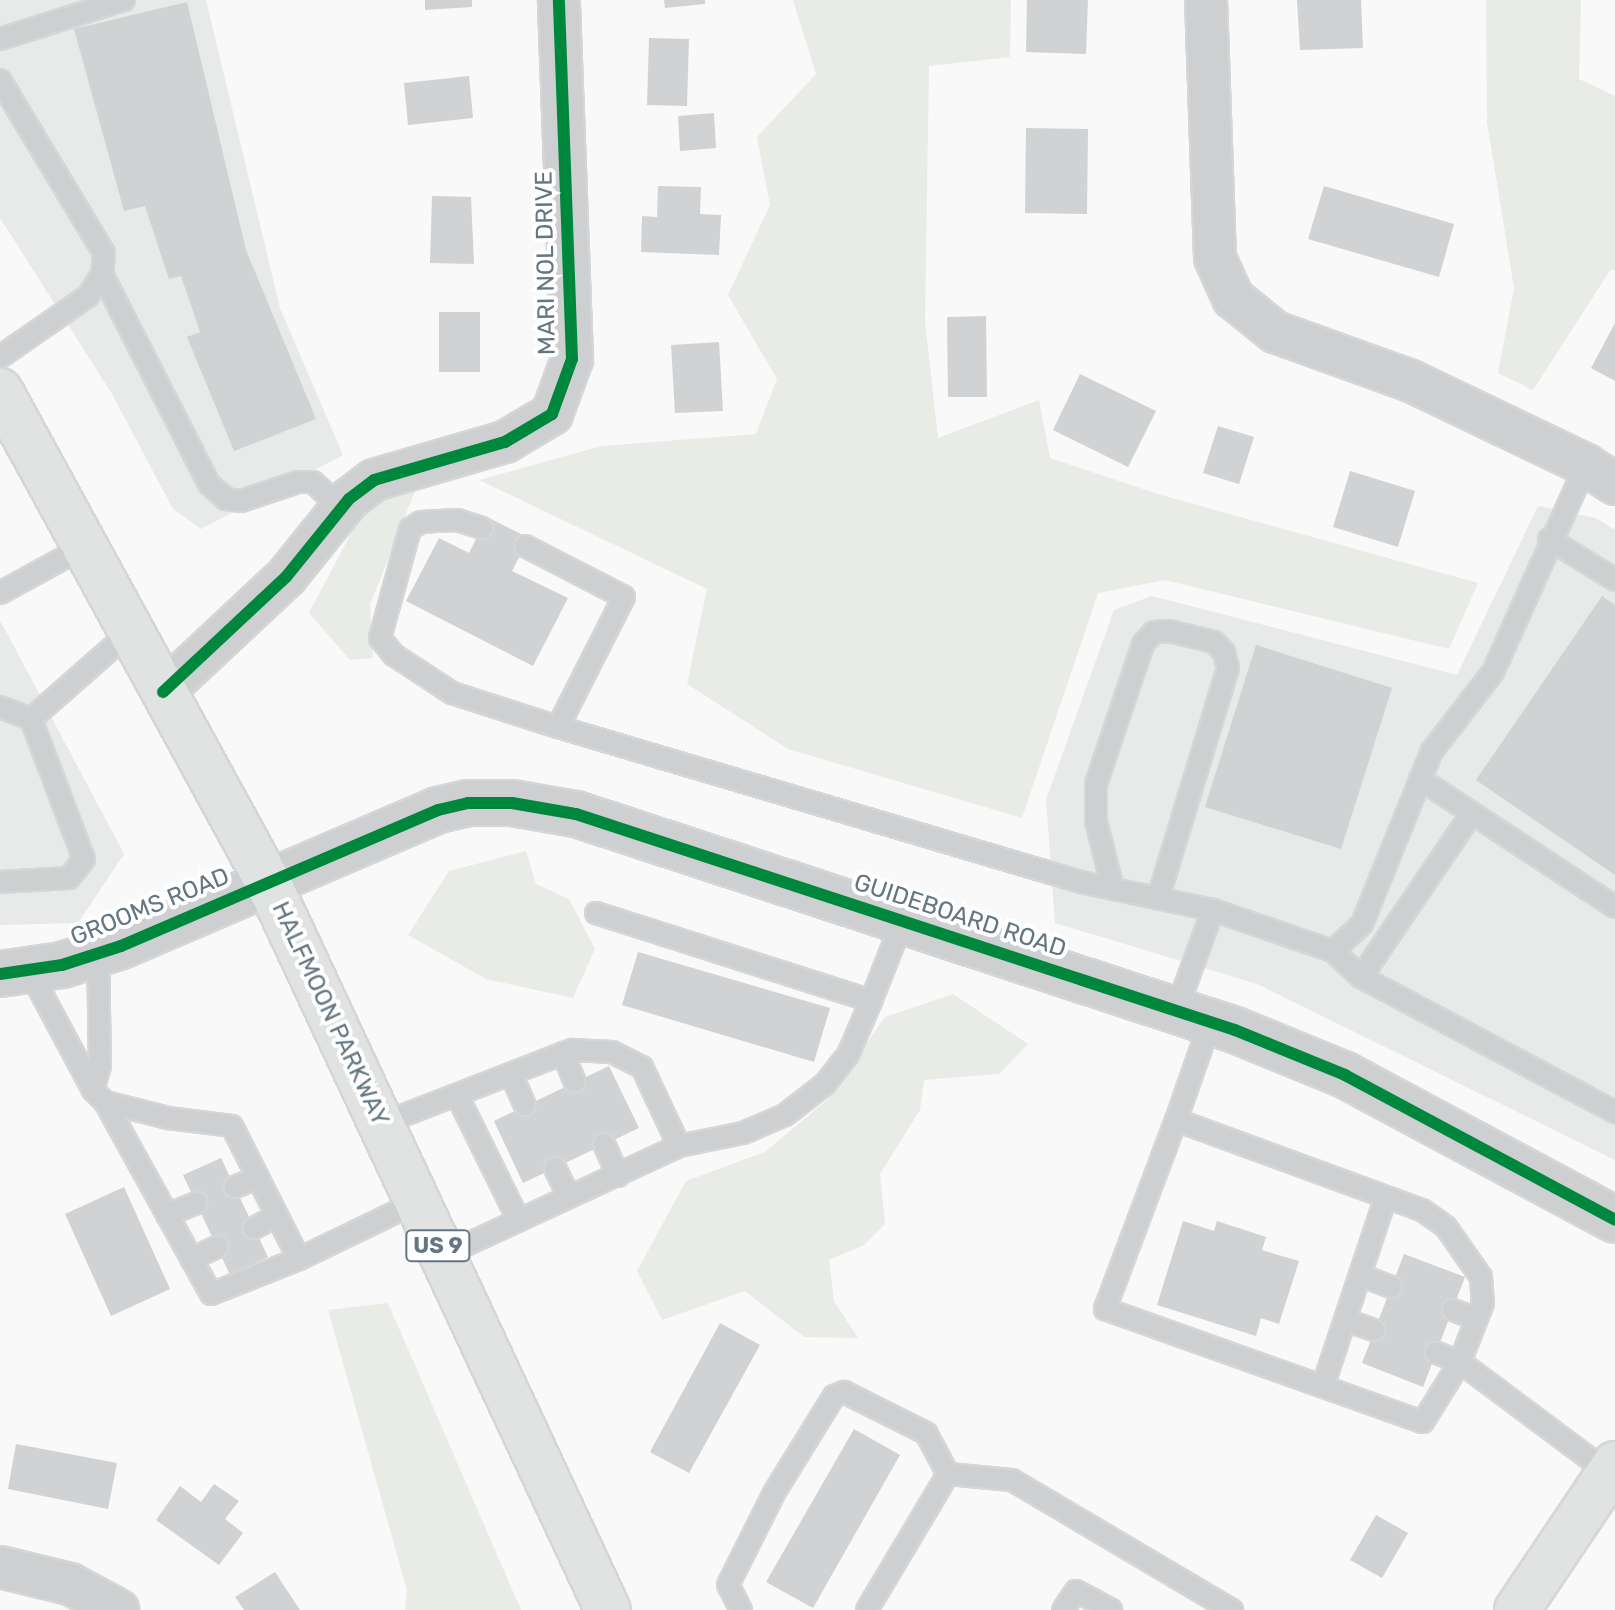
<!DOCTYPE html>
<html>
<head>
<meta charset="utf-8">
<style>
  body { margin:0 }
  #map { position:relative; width:1615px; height:1610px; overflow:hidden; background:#f9f9f9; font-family:Rubik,sans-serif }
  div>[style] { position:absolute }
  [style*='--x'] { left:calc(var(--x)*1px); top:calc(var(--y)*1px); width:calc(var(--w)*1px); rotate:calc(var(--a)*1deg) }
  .built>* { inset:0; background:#e8e9e9 }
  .green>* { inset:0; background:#e8ebe6 }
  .building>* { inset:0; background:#d0d2d3 }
  .roads { filter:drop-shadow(2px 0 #d5d6d7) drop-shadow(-2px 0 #d5d6d7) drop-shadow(0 2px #d5d6d7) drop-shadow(0 -2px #d5d6d7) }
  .service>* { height:20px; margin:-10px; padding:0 10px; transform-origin:10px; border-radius:10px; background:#cecfd0 }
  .minor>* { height:40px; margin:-20px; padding:0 20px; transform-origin:20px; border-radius:20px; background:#cecfd0 }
  .tertiary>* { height:44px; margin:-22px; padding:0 22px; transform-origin:22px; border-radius:22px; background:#cecfd0 }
  .secondary>* { height:44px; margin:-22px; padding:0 22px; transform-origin:22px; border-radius:22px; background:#e1e2e2 }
  .primary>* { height:44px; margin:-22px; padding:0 22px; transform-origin:22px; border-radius:22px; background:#e1e2e2 }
  .cycleway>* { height:12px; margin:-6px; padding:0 6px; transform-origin:6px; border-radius:6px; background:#00873e }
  span { translate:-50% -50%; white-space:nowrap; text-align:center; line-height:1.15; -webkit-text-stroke:8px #fff; paint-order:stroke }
  .shield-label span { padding:2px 6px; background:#fff; border:2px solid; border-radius:6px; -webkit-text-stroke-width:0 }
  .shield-label { font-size:22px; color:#657683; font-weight:700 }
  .street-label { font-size:24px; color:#657683 }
</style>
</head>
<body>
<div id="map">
  <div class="built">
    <i style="clip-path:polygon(0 0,206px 0,280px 308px,343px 455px,201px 529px,173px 509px,112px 394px,0 218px)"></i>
    <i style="clip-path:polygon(1538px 506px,1596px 518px,1615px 530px,1615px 1160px,1257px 984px,1055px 923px,1046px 800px,1114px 610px,1152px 596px,1457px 675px)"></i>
    <i style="clip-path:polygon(0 620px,124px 854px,78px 923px,0 925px)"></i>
  </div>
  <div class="green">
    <i style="clip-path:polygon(793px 0,1011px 0,1010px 57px,929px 66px,925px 321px,938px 438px,1039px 400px,1050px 458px,1161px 495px,1478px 583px,1449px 649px,1165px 580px,1098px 593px,1022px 818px,788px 749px,687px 684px,707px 589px,479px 480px,602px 446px,756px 434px,777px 379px,728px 295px,770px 205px,757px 137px,816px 74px)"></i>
    <i style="clip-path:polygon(1486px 0,1581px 0,1579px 79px,1615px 96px,1615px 271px,1611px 269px,1533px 390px,1498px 373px,1514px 288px,1487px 122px)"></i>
    <i style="clip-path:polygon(415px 491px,370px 605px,373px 658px,350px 660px,309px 613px,366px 505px)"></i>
    <i style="clip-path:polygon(526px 851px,536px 884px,569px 899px,595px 949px,573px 998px,486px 979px,408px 935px,449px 871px)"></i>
    <i style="clip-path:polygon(953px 994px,1028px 1044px,999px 1074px,924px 1080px,920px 1110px,880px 1174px,885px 1224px,864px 1245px,829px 1260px,834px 1301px,858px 1338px,804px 1337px,745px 1291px,662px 1320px,637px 1271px,686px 1181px,765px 1152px,828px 1099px,885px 1017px)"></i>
    <i style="clip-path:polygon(388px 1303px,521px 1610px,405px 1610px,407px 1590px,328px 1310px)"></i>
  </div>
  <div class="building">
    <i style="clip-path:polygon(425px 0,472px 0,472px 7px,425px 10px)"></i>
    <i style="clip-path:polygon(664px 0,705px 0,705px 4px,665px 8px)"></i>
    <i style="clip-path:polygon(1027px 0,1088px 0,1086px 54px,1026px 52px)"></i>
    <i style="clip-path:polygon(1297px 0,1361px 0,1363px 48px,1300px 50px)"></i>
    <i style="clip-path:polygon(187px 2px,246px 250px,316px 419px,234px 451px,187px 337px,200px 332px,181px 276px,169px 279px,145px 206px,124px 211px,74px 29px)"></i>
    <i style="clip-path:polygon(649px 38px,689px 39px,687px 106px,647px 105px)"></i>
    <i style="clip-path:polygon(469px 76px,473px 118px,408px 125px,404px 83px)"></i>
    <i style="clip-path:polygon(714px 113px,716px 148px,680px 151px,678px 116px)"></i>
    <i style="clip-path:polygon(1026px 128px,1088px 129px,1087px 214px,1025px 213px)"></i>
    <i style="clip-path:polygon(658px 186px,701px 187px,700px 214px,721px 215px,719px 255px,641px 252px,642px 216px,657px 217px)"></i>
    <i style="clip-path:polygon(1324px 186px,1454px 224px,1439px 277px,1308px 239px)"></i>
    <i style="clip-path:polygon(432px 196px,471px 197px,474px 264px,430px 263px)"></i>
    <i style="clip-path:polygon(439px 312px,480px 312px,480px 372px,439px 372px)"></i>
    <i style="clip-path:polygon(986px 316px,987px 397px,948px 397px,947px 317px)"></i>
    <i style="clip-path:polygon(1615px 323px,1615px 381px,1591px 368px)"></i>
    <i style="clip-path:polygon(719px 342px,723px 411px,675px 413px,671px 345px)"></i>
    <i style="clip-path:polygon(1080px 374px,1156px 411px,1128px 467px,1053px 430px)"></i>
    <i style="clip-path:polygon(1218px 426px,1254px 437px,1239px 484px,1203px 473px)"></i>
    <i style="clip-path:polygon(1350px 471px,1415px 491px,1398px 547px,1333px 527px)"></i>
    <i style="clip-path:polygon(487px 517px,529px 538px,512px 571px,568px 598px,533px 666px,406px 601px,439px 538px,469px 553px)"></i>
    <i style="clip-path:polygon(1602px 596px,1615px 605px,1615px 875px,1476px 780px)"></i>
    <i style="clip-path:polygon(1256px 645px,1392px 688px,1341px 849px,1205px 807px)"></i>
    <i style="clip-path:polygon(638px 952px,830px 1008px,814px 1062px,622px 1005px)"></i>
    <i style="clip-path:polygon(609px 1066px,639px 1128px,523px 1183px,494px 1121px)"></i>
    <i style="clip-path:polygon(221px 1158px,268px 1257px,230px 1275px,183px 1175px)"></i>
    <i style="clip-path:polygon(124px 1187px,170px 1289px,111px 1316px,65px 1214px)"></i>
    <i style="clip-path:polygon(1183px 1221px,1214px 1231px,1217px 1221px,1266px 1237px,1262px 1250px,1299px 1261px,1279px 1324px,1261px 1318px,1256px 1336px,1157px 1305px)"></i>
    <i style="clip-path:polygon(1404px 1254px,1465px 1277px,1423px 1387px,1362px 1363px)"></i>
    <i style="clip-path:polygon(720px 1323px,760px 1345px,689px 1473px,650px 1452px)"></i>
    <i style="clip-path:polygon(854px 1429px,900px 1455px,813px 1608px,766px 1582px)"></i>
    <i style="clip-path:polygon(16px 1444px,117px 1463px,108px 1509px,8px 1489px)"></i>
    <i style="clip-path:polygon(214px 1484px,239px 1501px,225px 1519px,243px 1533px,219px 1565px,156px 1520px,180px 1486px,201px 1502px)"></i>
    <i style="clip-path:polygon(1376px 1515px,1408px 1533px,1382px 1578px,1350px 1560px)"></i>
    <i style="clip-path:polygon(275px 1572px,300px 1610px,244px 1610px,235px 1597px)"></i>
  </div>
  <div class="roads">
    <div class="service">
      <i style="--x:0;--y:39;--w:130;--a:-17.5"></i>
      <i style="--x:0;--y:80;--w:202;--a:59"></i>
      <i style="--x:104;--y:253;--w:21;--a:95"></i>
      <i style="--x:102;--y:274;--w:26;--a:122"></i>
      <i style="--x:88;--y:296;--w:107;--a:145.3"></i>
      <i style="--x:102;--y:274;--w:236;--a:63"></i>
      <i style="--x:209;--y:484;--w:23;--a:41"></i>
      <i style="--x:226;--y:499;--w:15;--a:8"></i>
      <i style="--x:241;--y:501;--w:60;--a:-18.4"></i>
      <i style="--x:298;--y:482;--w:15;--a:0"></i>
      <i style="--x:313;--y:482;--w:38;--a:43"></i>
      <i style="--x:482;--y:528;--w:26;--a:-162"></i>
      <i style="--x:457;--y:520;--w:36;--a:177"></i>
      <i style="--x:421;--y:522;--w:13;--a:148"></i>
      <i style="--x:410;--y:529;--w:113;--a:105.4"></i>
      <i style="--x:380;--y:638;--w:22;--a:51"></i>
      <i style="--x:394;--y:655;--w:69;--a:33.2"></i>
      <i style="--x:452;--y:693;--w:111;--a:17.8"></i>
      <i style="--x:558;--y:727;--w:146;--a:-63.1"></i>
      <i style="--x:624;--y:597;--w:111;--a:-152.7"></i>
      <i style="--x:1549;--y:539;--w:78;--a:31.8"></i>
      <i style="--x:0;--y:593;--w:98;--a:-28.7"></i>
      <i style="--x:0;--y:707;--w:33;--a:21"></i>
      <i style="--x:31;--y:719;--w:150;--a:69.3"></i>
      <i style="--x:84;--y:859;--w:24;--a:128"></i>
      <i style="--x:69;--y:878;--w:69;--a:176.7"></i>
      <i style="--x:31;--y:719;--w:133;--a:-41.3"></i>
      <i style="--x:558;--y:727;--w:545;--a:16.51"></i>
      <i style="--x:1081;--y:882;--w:135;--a:12"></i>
      <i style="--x:1213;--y:910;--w:127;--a:18.9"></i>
      <i style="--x:1333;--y:951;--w:40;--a:-43"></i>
      <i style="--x:1362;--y:924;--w:187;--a:-68"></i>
      <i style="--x:1432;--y:751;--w:100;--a:-52.3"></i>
      <i style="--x:1493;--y:672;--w:227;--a:-65.8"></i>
      <i style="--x:1420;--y:779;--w:233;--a:33.3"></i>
      <i style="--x:1113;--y:889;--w:70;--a:-104"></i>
      <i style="--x:1096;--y:821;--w:37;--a:-90"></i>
      <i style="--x:1096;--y:784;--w:148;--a:-71.4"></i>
      <i style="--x:1143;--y:644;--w:16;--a:-47"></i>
      <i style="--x:1154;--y:632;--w:15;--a:-4"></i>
      <i style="--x:1169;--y:631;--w:46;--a:13.7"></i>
      <i style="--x:1214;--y:642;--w:14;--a:45"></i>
      <i style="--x:1224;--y:652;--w:16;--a:76"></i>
      <i style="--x:1228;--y:668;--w:241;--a:106.9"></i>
      <i style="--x:596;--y:913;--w:289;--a:17.7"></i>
      <i style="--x:871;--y:1001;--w:87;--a:-68.4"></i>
      <i style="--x:1333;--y:951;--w:38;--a:43"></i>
      <i style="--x:1361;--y:977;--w:288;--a:28"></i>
      <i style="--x:29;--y:970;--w:136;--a:61.9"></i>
      <i style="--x:93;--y:1090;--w:17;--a:45"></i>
      <i style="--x:105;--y:1102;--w:65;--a:14.3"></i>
      <i style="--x:168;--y:1118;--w:64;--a:7.1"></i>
      <i style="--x:232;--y:1126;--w:149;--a:63.3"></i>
      <i style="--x:299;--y:1259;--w:131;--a:-25.8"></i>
      <i style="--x:1361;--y:977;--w:198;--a:-55.9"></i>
      <i style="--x:1176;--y:1011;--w:108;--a:-69.9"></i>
      <i style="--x:1210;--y:1023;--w:103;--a:109.3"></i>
      <i style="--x:1176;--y:1120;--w:262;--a:20.1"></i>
      <i style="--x:1422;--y:1210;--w:29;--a:35"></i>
      <i style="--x:1446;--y:1227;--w:61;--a:55"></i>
      <i style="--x:1481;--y:1277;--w:26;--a:86"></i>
      <i style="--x:1483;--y:1303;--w:63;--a:111.3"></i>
      <i style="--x:1460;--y:1362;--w:186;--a:36.7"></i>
      <i style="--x:563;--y:1053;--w:31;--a:68"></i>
      <i style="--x:511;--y:1074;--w:34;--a:66"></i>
      <i style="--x:93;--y:1090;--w:25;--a:-74"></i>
      <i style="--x:100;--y:1066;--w:113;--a:-91"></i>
      <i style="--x:457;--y:1095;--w:140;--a:63.8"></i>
      <i style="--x:105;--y:1102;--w:219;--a:61.1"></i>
      <i style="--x:211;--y:1294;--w:95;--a:-21.7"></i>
      <i style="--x:1176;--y:1120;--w:202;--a:110.6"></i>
      <i style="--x:1105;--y:1309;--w:337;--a:19.6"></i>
      <i style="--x:1423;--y:1422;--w:70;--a:-58.3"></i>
      <i style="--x:1460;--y:1362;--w:26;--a:-159"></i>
      <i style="--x:381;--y:1124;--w:205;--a:-21.2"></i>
      <i style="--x:572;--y:1050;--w:40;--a:2.9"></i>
      <i style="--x:612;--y:1052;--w:34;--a:27"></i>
      <i style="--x:642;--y:1067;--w:87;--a:64.9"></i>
      <i style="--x:604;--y:1144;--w:35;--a:66"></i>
      <i style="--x:555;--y:1168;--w:32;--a:64"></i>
      <i style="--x:235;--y:1187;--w:25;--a:-23"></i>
      <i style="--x:167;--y:1215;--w:32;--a:-22"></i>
      <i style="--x:254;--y:1228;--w:26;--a:-28"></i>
      <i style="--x:442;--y:1256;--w:261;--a:-24.9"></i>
      <i style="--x:679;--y:1146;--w:65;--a:-11.5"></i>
      <i style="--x:743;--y:1133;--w:46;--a:-23.2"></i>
      <i style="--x:785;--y:1115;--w:51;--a:-37.8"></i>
      <i style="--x:825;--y:1084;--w:37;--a:-52"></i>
      <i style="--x:848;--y:1055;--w:59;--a:-66.9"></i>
      <i style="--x:191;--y:1259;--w:29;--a:-25"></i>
      <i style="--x:1360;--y:1275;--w:33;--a:21"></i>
      <i style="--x:1453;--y:1310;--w:25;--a:21"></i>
      <i style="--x:1345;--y:1320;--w:31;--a:19"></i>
      <i style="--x:1323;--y:1386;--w:199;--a:-71.6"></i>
      <i style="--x:948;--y:1474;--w:64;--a:5.4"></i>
      <i style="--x:1012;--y:1480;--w:256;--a:30.6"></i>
      <i style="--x:741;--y:1610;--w:28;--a:-117"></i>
      <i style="--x:728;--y:1585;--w:103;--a:-63.4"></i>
      <i style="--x:774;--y:1493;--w:114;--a:-58.3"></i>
      <i style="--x:834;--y:1396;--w:11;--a:-22"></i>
      <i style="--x:844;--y:1392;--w:92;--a:26.6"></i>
      <i style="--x:926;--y:1433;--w:47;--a:61.8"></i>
      <i style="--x:948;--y:1474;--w:158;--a:120.8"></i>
      <i style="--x:1063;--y:1610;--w:23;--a:-56"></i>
      <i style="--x:1076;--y:1591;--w:40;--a:28"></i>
    </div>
    <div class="minor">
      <i style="--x:1206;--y:0;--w:258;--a:88"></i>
      <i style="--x:1215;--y:258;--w:44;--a:65.8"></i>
      <i style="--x:1233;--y:298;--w:54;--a:39"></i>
      <i style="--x:1275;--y:332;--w:145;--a:19.8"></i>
      <i style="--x:1411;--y:381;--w:194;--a:25.6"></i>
      <i style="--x:1586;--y:465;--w:35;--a:33"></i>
      <i style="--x:163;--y:692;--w:168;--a:-43.1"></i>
      <i style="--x:286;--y:577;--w:100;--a:-51.1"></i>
      <i style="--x:349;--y:499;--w:31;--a:-37"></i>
      <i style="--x:374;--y:480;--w:136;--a:-16.2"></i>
      <i style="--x:505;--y:442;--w:55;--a:-30.8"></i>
      <i style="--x:552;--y:414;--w:59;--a:-70"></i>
      <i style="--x:572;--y:359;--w:359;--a:-92.1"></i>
      <i style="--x:0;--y:1567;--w:72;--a:13.7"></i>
      <i style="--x:70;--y:1584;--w:55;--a:28.4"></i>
    </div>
    <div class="tertiary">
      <i style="--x:0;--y:974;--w:63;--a:-8.3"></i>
      <i style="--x:62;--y:965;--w:62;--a:-17.9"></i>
      <i style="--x:121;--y:946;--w:345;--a:-23.2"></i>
      <i style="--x:438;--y:810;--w:31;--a:-13"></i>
      <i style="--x:468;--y:803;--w:44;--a:0"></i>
      <i style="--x:512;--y:803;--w:65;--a:9.8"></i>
      <i style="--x:576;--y:814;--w:693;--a:18.15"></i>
      <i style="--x:1235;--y:1030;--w:119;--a:22.2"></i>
      <i style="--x:1345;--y:1075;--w:306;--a:28.2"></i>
    </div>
    <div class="secondary">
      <i style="--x:1517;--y:1610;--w:176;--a:-56.1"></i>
    </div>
    <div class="primary">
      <i style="--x:0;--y:391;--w:559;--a:61.37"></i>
      <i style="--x:268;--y:882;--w:803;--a:64.97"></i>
    </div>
  </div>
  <div class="cycleway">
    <i style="--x:163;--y:692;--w:168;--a:-43.1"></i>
    <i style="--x:286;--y:577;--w:100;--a:-51.1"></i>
    <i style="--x:349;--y:499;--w:31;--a:-37"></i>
    <i style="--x:374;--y:480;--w:136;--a:-16.2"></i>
    <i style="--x:505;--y:442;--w:55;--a:-30.8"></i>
    <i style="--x:552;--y:414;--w:59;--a:-70"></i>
    <i style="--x:572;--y:359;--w:359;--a:-92.1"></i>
    <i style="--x:0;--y:974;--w:63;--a:-8.3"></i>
    <i style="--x:62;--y:965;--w:62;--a:-17.9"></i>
    <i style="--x:121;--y:946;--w:345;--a:-23.2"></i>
    <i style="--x:438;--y:810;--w:31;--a:-13"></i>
    <i style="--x:468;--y:803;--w:44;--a:0"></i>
    <i style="--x:512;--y:803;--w:65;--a:9.8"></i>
    <i style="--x:576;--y:814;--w:693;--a:18.15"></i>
    <i style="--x:1235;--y:1030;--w:119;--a:22.2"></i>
    <i style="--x:1345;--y:1075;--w:306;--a:28.2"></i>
  </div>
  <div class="shield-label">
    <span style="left:438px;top:1246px">US 9</span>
  </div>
  <div class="street-label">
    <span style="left:546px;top:263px;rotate:-91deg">MARI NOL DRIVE</span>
    <span style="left:150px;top:907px;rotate:-22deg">GROOMS ROAD</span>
    <span style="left:960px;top:916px;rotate:18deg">GUIDEBOARD ROAD</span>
    <span style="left:330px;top:1014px;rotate:65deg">HALFMOON PARKWAY</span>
  </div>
</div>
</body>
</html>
